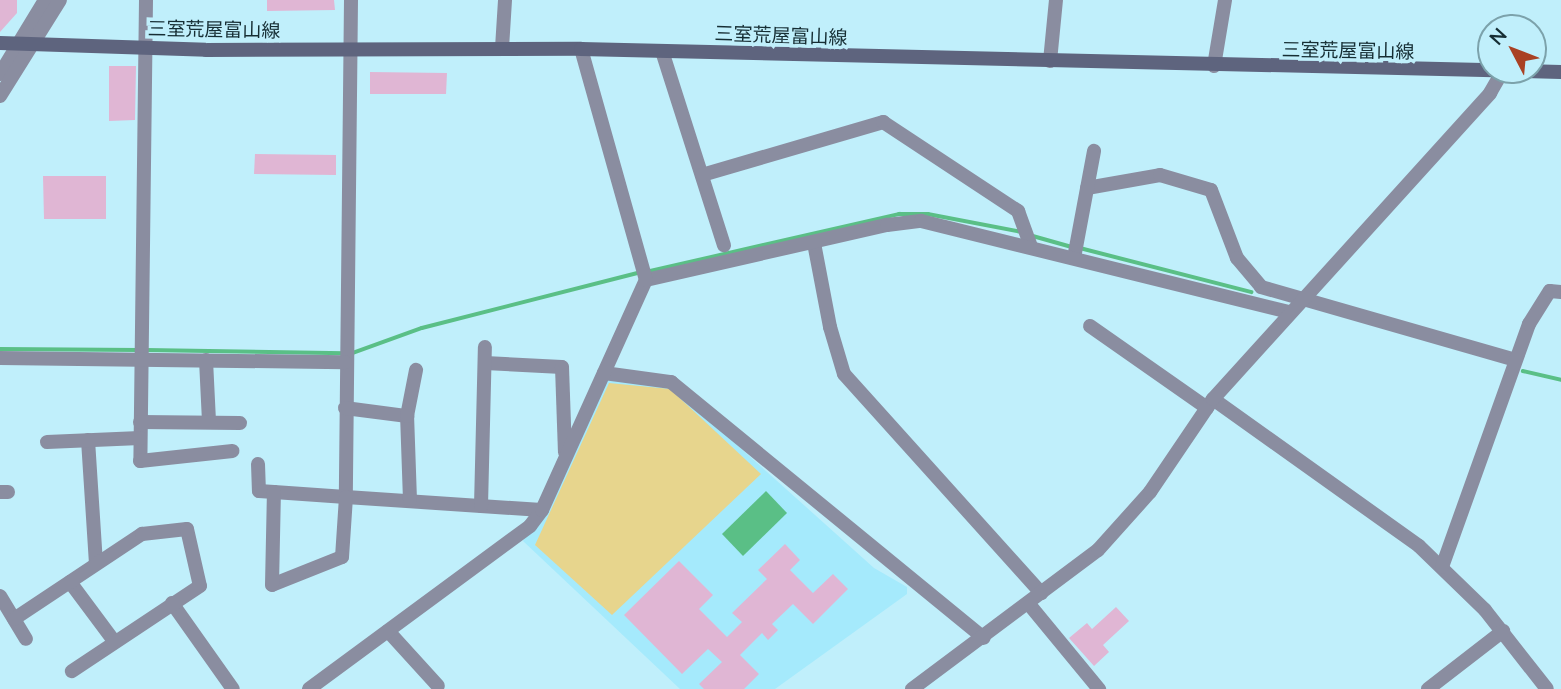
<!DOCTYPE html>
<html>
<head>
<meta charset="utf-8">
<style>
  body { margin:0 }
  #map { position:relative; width:1561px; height:689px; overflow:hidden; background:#c0effb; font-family:Lato,"Noto Sans JP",sans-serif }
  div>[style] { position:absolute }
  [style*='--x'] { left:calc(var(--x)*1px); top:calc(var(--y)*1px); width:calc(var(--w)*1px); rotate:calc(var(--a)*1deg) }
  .built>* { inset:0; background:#a5eafc }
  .green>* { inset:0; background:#e7d58d }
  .water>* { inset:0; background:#5abf86 }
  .stream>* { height:3.5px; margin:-1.75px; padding:0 1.75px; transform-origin:1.75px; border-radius:1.75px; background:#5abf86 }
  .building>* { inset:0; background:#e0b6d4 }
  .minor>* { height:14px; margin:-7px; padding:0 7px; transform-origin:7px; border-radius:7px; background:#8a8da0 }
  .tertiary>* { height:14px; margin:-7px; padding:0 7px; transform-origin:7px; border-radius:7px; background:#8a8da0 }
  .secondary>* { height:14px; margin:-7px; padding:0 7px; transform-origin:7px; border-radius:7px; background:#5e647e }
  span { translate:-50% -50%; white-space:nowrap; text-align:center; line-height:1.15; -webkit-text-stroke:7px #c0effb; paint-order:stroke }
  .street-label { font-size:19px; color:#162e34 }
  .north { position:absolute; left:1477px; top:14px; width:70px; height:70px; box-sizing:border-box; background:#c0effb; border:2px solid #7ca2ab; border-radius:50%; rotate:312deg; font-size:19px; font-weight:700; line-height:28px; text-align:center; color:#162e34 }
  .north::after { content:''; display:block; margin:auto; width:24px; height:32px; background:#a94123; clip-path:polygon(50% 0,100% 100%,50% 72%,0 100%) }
</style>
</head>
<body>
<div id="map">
  <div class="built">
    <i style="clip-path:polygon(604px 380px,663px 386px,687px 400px,874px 568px,907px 587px,907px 594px,775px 689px,680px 689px,523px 541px)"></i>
  </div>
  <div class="green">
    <i style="clip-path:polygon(609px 383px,670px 389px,761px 474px,612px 615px,535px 545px)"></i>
  </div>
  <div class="water">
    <i style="clip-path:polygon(766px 491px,787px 513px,743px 556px,722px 534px)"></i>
  </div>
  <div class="stream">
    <i style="--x:1033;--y:236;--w:41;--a:15.8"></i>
    <i style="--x:1080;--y:248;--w:177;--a:14.4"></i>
    <i style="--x:646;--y:272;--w:260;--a:-12.9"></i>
    <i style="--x:899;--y:214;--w:29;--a:0"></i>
    <i style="--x:928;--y:214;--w:96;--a:10.8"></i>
    <i style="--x:0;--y:349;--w:139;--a:0.4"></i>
    <i style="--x:146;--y:350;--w:199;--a:0.9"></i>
    <i style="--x:353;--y:353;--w:73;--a:-19.9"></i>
    <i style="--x:422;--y:328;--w:223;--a:-14.3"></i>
    <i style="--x:1523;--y:371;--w:39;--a:13"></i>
  </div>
  <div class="building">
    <i style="clip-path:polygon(0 0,17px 0,17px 13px,0 32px)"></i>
    <i style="clip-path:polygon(267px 0,334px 0,335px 10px,267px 11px)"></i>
    <i style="clip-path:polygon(109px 66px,136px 66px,135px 120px,109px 121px)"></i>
    <i style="clip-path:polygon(370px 72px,447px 73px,446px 94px,370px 94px)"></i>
    <i style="clip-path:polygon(255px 154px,336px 155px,336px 175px,254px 174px)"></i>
    <i style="clip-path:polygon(43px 176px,106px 176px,106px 219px,44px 219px)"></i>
    <i style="clip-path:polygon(785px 544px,800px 560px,790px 570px,813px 593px,833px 574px,848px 589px,813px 624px,793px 604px,772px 624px,778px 630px,768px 640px,762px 633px,740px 655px,759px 674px,744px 689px,704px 689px,699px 684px,722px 662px,708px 649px,682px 674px,624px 615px,679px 561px,713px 595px,699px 609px,727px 637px,742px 622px,732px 613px,767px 579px,758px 570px)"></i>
    <i style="clip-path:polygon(1116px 607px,1129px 621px,1103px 645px,1109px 652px,1094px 666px,1069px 638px,1087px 623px,1092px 629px)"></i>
  </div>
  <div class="minor">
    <i style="--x:146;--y:0;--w:461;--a:90.7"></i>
    <i style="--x:140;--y:461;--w:93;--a:-6.2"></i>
    <i style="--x:351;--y:0;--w:497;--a:90.6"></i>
    <i style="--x:346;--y:497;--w:196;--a:3.8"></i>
    <i style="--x:502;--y:48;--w:48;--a:-86.4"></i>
    <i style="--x:662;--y:51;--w:204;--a:72.3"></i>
    <i style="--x:1050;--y:61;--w:61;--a:-84.4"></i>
    <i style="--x:702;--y:175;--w:189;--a:-16.3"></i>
    <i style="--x:883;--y:122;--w:162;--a:33.4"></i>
    <i style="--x:1018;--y:211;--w:38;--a:70"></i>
    <i style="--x:1087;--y:188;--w:74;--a:-10.1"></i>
    <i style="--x:1160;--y:175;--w:53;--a:16.4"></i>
    <i style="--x:1211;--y:190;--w:73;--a:69.1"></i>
    <i style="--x:1237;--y:258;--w:38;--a:50"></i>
    <i style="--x:1261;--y:287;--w:264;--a:16"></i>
    <i style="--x:814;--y:243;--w:86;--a:79.2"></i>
    <i style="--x:830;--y:327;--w:49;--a:73.4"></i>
    <i style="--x:844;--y:374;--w:295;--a:48"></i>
    <i style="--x:1074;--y:258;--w:109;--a:-79.4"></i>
    <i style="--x:646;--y:280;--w:247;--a:-12.9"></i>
    <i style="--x:887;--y:225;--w:34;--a:-7"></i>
    <i style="--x:921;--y:221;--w:378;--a:13.9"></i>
    <i style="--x:1090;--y:326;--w:143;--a:35"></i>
    <i style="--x:0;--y:358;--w:345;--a:0.7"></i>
    <i style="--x:206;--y:360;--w:62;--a:87.2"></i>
    <i style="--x:485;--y:363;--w:77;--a:3"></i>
    <i style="--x:562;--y:367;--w:85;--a:88"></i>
    <i style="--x:604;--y:373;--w:68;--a:7.7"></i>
    <i style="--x:671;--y:382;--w:404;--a:39.3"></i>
    <i style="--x:1213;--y:399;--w:253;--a:35.5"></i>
    <i style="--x:1419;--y:546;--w:92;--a:44.1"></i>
    <i style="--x:1485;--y:610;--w:100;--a:51.9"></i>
    <i style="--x:345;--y:408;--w:63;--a:7.4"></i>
    <i style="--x:140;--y:422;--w:100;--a:0.6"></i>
    <i style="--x:88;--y:440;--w:124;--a:86.3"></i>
    <i style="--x:47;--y:442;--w:93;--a:-2.5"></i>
    <i style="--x:258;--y:464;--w:27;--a:88"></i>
    <i style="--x:259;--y:491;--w:15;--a:4"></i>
    <i style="--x:274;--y:492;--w:72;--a:4"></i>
    <i style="--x:346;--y:497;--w:60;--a:93.8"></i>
    <i style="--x:342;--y:557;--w:75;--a:158.2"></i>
    <i style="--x:272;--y:585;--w:93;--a:-88.8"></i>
    <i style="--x:0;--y:492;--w:8;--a:0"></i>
    <i style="--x:410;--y:500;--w:84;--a:-92"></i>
    <i style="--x:407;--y:416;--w:47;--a:-78.9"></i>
    <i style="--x:481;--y:506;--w:159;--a:-88.6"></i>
    <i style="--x:1442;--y:567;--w:258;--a:-70.3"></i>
    <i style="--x:1529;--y:324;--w:39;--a:-58"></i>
    <i style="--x:1550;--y:291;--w:11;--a:5"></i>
    <i style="--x:70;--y:582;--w:74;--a:53.3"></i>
    <i style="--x:0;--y:596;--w:50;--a:58.8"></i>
    <i style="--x:172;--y:603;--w:105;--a:54.7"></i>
    <i style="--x:1028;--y:603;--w:112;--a:50.5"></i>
    <i style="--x:14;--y:619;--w:154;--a:-33.6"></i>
    <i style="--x:142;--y:534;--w:45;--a:-6.3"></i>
    <i style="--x:187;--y:529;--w:58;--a:77.2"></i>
    <i style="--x:200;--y:586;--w:154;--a:146.4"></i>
    <i style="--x:388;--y:631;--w:74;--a:47.7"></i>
    <i style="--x:309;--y:689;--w:275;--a:-36.4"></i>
    <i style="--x:530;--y:526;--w:20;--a:-53"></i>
    <i style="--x:542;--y:510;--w:252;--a:-65.7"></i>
    <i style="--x:646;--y:280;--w:240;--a:-105.7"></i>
    <i style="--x:912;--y:689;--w:232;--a:-36.8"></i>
    <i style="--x:1098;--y:550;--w:78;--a:-48.1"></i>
    <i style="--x:1150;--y:492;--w:112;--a:-55.9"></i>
    <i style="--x:1213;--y:399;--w:413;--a:-47.8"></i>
    <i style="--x:1490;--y:93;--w:24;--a:-60"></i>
    <i style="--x:1428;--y:689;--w:95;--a:-37.7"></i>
  </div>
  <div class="tertiary">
    <i style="--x:1214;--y:66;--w:67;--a:-80.5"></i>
    <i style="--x:0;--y:74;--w:87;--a:-58.7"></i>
    <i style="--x:0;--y:96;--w:113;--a:-58"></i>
  </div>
  <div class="secondary">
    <i style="--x:0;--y:43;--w:206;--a:1.9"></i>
    <i style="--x:206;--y:50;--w:375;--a:-0.2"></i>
    <i style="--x:581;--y:49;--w:980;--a:1.34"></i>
  </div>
  <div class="street-label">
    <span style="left:214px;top:29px;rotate:1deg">三室荒屋富山線</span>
    <span style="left:781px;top:35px;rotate:2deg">三室荒屋富山線</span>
    <span style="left:1348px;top:50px;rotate:1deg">三室荒屋富山線</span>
  </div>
  <div class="north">N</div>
</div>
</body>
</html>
